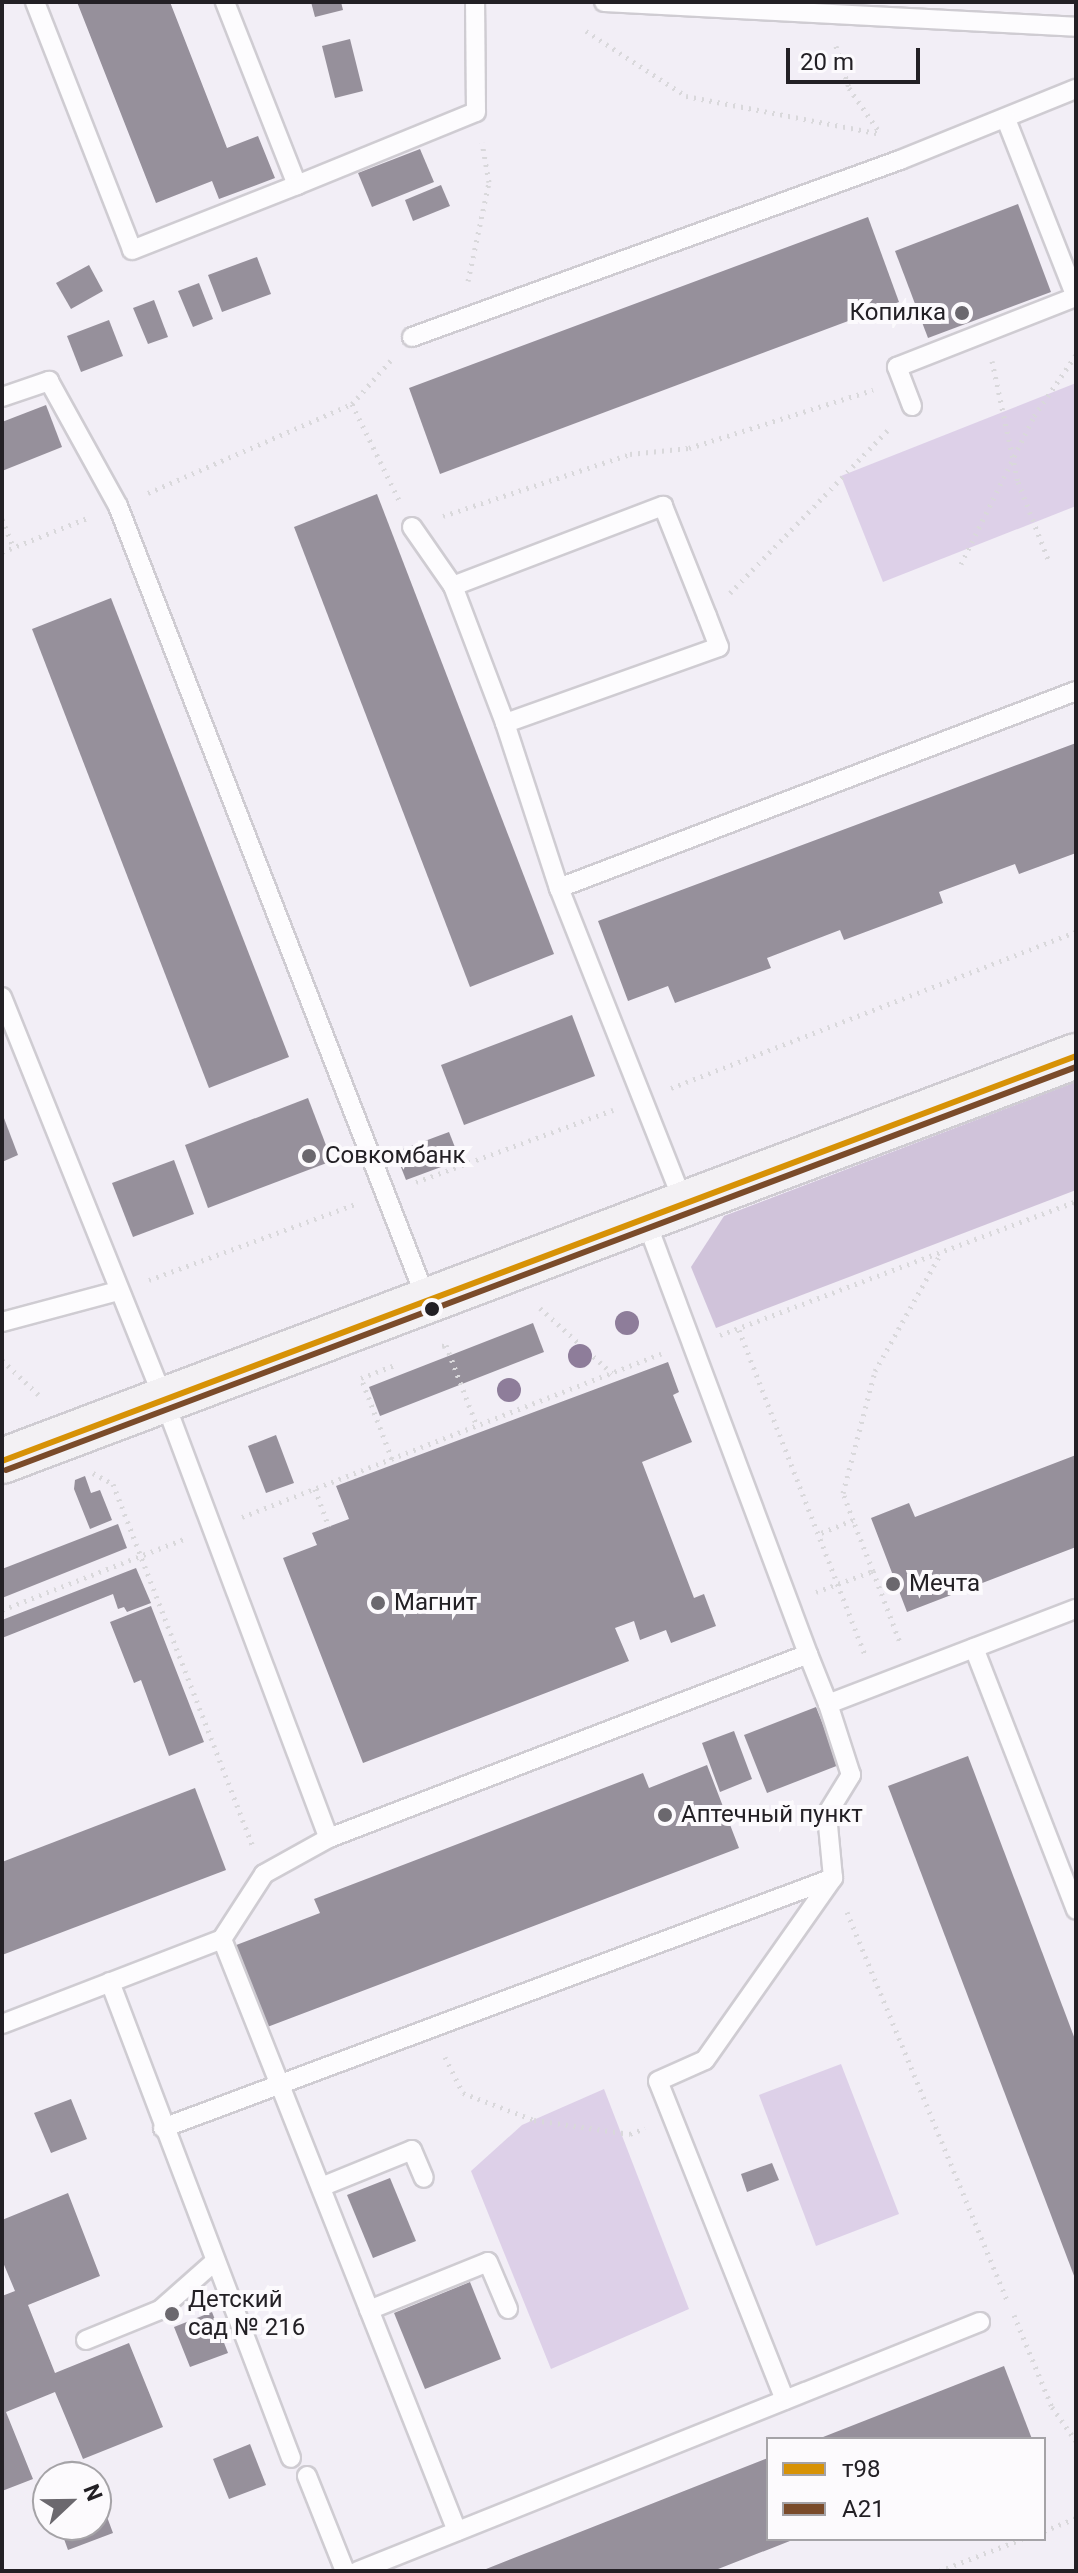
<!DOCTYPE html>
<html>
<head>
<meta charset="utf-8">
<style>
  body { margin:0 }
  #map { position:relative; width:1078px; height:2573px; overflow:hidden; background:#f2eef6; font-family:Roboto,sans-serif }
  div>[style] { position:absolute }
  [style*='--x'] { left:calc(var(--x)*1px); top:calc(var(--y)*1px); width:calc(var(--w)*1px); rotate:calc(var(--a)*1deg) }
  .green>* { inset:0; background:#ddd0e8 }
  .forest>* { inset:0; background:#d0c3da }
  .building>* { inset:0; background:#96909b }
  .path>* { height:5px; margin-top:-2.5px; transform-origin:0; background:repeating-linear-gradient(90deg,#d9d8db 0 2px,transparent 0 8px) }
  .roads { filter:drop-shadow(2px 0 #cfccd2) drop-shadow(-2px 0 #cfccd2) drop-shadow(0 2px #cfccd2) drop-shadow(0 -2px #cfccd2) }
  .lane>* { height:18px; margin:-9px; padding:0 9px; transform-origin:9px; border-radius:9px; background:#fdfcfe }
  .secondary>* { height:44px; margin:-22px; padding:0 22px; transform-origin:22px; border-radius:22px; background:#f3f1f4 }
  .bus-1>* { height:6px; margin:-3px; padding:0 3px; transform-origin:3px; border-radius:3px; background:#d79206 }
  .bus-2>* { height:6px; margin:-3px; padding:0 3px; transform-origin:3px; border-radius:3px; background:#7a4b2a }
  .trees>* { width:24px; height:24px; margin:-12px; border-radius:50%; background:#8e7d9a }
  .dots>* { width:22px; height:22px; translate:-50% -50%; box-sizing:border-box; border:4px solid #fcfafd; border-radius:50% }
  span { translate:-50% -50%; white-space:nowrap; text-align:center; line-height:1.15; -webkit-text-stroke:8px #fcfafd; paint-order:stroke }
  .poi-label { font-size:24px; color:#232025 }
  .right { translate:-100% -50%; text-align:right }
  .left { translate:0 -50%; text-align:left }
  .frame { position:absolute; inset:0; border:4px solid #232025; pointer-events:none }
  .legend { position:absolute; left:766px; top:2437px; width:280px; height:104px; box-sizing:border-box; background:#fcfafd; border:2px solid #a5a3a7; margin:0; padding:10px 14px; list-style:none; font-size:24px; color:#232025 }
  .legend li { display:flex; align-items:center; gap:16px; height:40px }
  .legend b { width:40px; border:2px solid #a5a3a7 }
  .north { position:absolute; left:32px; top:2461px; width:80px; height:80px; box-sizing:border-box; background:#fcfafd; border:2px solid #a5a3a7; border-radius:50%; rotate:68deg; font-size:22px; font-weight:700; line-height:32px; text-align:center; color:#232025 }
  .north::after { content:''; display:block; margin:auto; width:28px; height:36px; background:#6b686e; clip-path:polygon(50% 0,100% 100%,50% 72%,0 100%) }
  .scale { position:absolute; left:786px; top:48px; width:134px; height:36px; box-sizing:border-box; border:4px solid #232025; border-top:0; padding-left:10px; font-size:24px; line-height:28px; white-space:nowrap; color:#232025; -webkit-text-stroke:6px #fcfafd; paint-order:stroke }
</style>
</head>
<body>
<div id="map">
  <div class="green">
    <i style="clip-path:polygon(1076px 383px,1076px 506px,883px 582px,841px 476px)"></i>
    <i style="clip-path:polygon(841px 2064px,899px 2214px,816px 2246px,759px 2095px)"></i>
    <i style="clip-path:polygon(604px 2089px,689px 2309px,551px 2369px,471px 2171px,522px 2125px)"></i>
  </div>
  <div class="forest">
    <i style="clip-path:polygon(1076px 1082px,1076px 1190px,716px 1328px,691px 1267px,724px 1216px)"></i>
  </div>
  <div class="building">
    <i style="clip-path:polygon(77px 2px,170px 2px,227px 148px,258px 136px,275px 178px,219px 199px,212px 181px,156px 203px)"></i>
    <i style="clip-path:polygon(311px 2px,341px 2px,343px 10px,315px 17px)"></i>
    <i style="clip-path:polygon(350px 39px,363px 91px,335px 98px,322px 46px)"></i>
    <i style="clip-path:polygon(420px 149px,434px 182px,372px 207px,358px 173px)"></i>
    <i style="clip-path:polygon(441px 185px,450px 206px,413px 221px,405px 200px)"></i>
    <i style="clip-path:polygon(1018px 204px,1051px 292px,928px 338px,895px 251px)"></i>
    <i style="clip-path:polygon(868px 217px,899px 302px,440px 474px,409px 388px)"></i>
    <i style="clip-path:polygon(257px 257px,271px 294px,222px 312px,208px 275px)"></i>
    <i style="clip-path:polygon(89px 265px,103px 291px,71px 309px,56px 283px)"></i>
    <i style="clip-path:polygon(199px 283px,213px 319px,193px 327px,178px 291px)"></i>
    <i style="clip-path:polygon(154px 300px,168px 337px,148px 344px,133px 308px)"></i>
    <i style="clip-path:polygon(109px 320px,123px 356px,81px 372px,67px 336px)"></i>
    <i style="clip-path:polygon(46px 405px,62px 447px,2px 471px,2px 422px)"></i>
    <i style="clip-path:polygon(377px 494px,554px 954px,470px 987px,294px 527px)"></i>
    <i style="clip-path:polygon(111px 598px,289px 1057px,209px 1088px,32px 629px)"></i>
    <i style="clip-path:polygon(1076px 743px,1076px 853px,1019px 874px,1015px 864px,939px 892px,943px 903px,844px 940px,840px 930px,767px 958px,771px 968px,675px 1003px,668px 986px,628px 1001px,598px 921px)"></i>
    <i style="clip-path:polygon(572px 1015px,595px 1076px,464px 1125px,441px 1065px)"></i>
    <i style="clip-path:polygon(308px 1098px,332px 1161px,208px 1208px,185px 1145px)"></i>
    <i style="clip-path:polygon(2px 1113px,18px 1155px,2px 1162px)"></i>
    <i style="clip-path:polygon(449px 1132px,460px 1160px,406px 1180px,395px 1152px)"></i>
    <i style="clip-path:polygon(174px 1160px,194px 1214px,133px 1237px,112px 1183px)"></i>
    <i style="clip-path:polygon(533px 1323px,544px 1352px,380px 1416px,369px 1387px)"></i>
    <i style="clip-path:polygon(668px 1362px,679px 1392px,673px 1395px,692px 1442px,642px 1462px,694px 1598px,704px 1594px,716px 1626px,671px 1643px,666px 1630px,640px 1640px,634px 1621px,615px 1628px,629px 1661px,363px 1763px,283px 1558px,317px 1545px,312px 1533px,349px 1519px,336px 1486px)"></i>
    <i style="clip-path:polygon(276px 1435px,294px 1483px,266px 1493px,248px 1446px)"></i>
    <i style="clip-path:polygon(1076px 1455px,1076px 1547px,907px 1612px,871px 1518px,909px 1503px,915px 1517px)"></i>
    <i style="clip-path:polygon(85px 1476px,91px 1493px,100px 1490px,112px 1520px,90px 1529px,74px 1489px,75px 1480px)"></i>
    <i style="clip-path:polygon(118px 1524px,127px 1548px,2px 1598px,2px 1569px)"></i>
    <i style="clip-path:polygon(136px 1568px,151px 1603px,127px 1612px,124px 1607px,118px 1609px,113px 1594px,2px 1638px,2px 1620px)"></i>
    <i style="clip-path:polygon(151px 1606px,204px 1742px,169px 1756px,141px 1680px,134px 1683px,110px 1622px)"></i>
    <i style="clip-path:polygon(816px 1707px,839px 1765px,767px 1793px,744px 1735px)"></i>
    <i style="clip-path:polygon(734px 1731px,752px 1779px,720px 1792px,702px 1743px)"></i>
    <i style="clip-path:polygon(968px 1756px,1076px 2042px,1076px 2281px,888px 1786px)"></i>
    <i style="clip-path:polygon(707px 1765px,739px 1848px,262px 2029px,231px 1947px,320px 1913px,314px 1899px,643px 1773px,649px 1788px)"></i>
    <i style="clip-path:polygon(195px 1788px,226px 1870px,2px 1955px,2px 1862px)"></i>
    <i style="clip-path:polygon(71px 2099px,87px 2139px,51px 2153px,34px 2113px)"></i>
    <i style="clip-path:polygon(772px 2163px,779px 2180px,747px 2192px,741px 2174px)"></i>
    <i style="clip-path:polygon(390px 2178px,416px 2241px,373px 2258px,347px 2195px)"></i>
    <i style="clip-path:polygon(68px 2193px,100px 2276px,28px 2305px,55px 2373px,129px 2343px,163px 2427px,83px 2459px,55px 2392px,6px 2412px,33px 2479px,2px 2491px,2px 2296px,15px 2291px,2px 2260px,2px 2220px)"></i>
    <i style="clip-path:polygon(470px 2282px,501px 2359px,425px 2389px,394px 2313px)"></i>
    <i style="clip-path:polygon(212px 2312px,228px 2353px,190px 2367px,174px 2327px)"></i>
    <i style="clip-path:polygon(1004px 2366px,1032px 2439px,818px 2439px)"></i>
    <i style="clip-path:polygon(250px 2444px,266px 2485px,229px 2499px,213px 2459px)"></i>
    <i style="clip-path:polygon(768px 2458px,768px 2539px,795px 2539px,713px 2571px,481px 2571px)"></i>
    <i style="clip-path:polygon(100px 2498px,113px 2533px,68px 2550px,59px 2525px,96px 2525px)"></i>
  </div>
  <div class="path">
    <i style="--x:586;--y:31;--w:119;--a:33"></i>
    <i style="--x:686;--y:96;--w:195;--a:11"></i>
    <i style="--x:836;--y:46;--w:44;--a:72.8"></i>
    <i style="--x:849;--y:88;--w:55;--a:55.4"></i>
    <i style="--x:468;--y:281;--w:101;--a:-78"></i>
    <i style="--x:489;--y:182;--w:40;--a:-100"></i>
    <i style="--x:992;--y:361;--w:124;--a:77.9"></i>
    <i style="--x:1018;--y:482;--w:83;--a:68.7"></i>
    <i style="--x:352;--y:404;--w:107;--a:63.9"></i>
    <i style="--x:148;--y:493;--w:223;--a:-23.6"></i>
    <i style="--x:352;--y:404;--w:59;--a:-48.4"></i>
    <i style="--x:443;--y:516;--w:197;--a:-18.3"></i>
    <i style="--x:630;--y:454;--w:59;--a:-5.8"></i>
    <i style="--x:689;--y:448;--w:193;--a:-17.5"></i>
    <i style="--x:2;--y:519;--w:31;--a:68"></i>
    <i style="--x:2;--y:552;--w:95;--a:-21.7"></i>
    <i style="--x:961;--y:564;--w:165;--a:-63.7"></i>
    <i style="--x:1034;--y:416;--w:74;--a:-55.5"></i>
    <i style="--x:730;--y:593;--w:230;--a:-45.9"></i>
    <i style="--x:671;--y:1088;--w:434;--a:-21.1"></i>
    <i style="--x:416;--y:1182;--w:210;--a:-20.1"></i>
    <i style="--x:149;--y:1280;--w:223;--a:-20.2"></i>
    <i style="--x:540;--y:1308;--w:97;--a:42.1"></i>
    <i style="--x:739;--y:1330;--w:351;--a:68.8"></i>
    <i style="--x:720;--y:1335;--w:380;--a:-20.6"></i>
    <i style="--x:442;--y:1346;--w:4;--a:-14"></i>
    <i style="--x:446;--y:1345;--w:87;--a:69.1"></i>
    <i style="--x:2;--y:1360;--w:55;--a:43.5"></i>
    <i style="--x:392;--y:1459;--w:87;--a:-110.9"></i>
    <i style="--x:361;--y:1378;--w:36;--a:-21"></i>
    <i style="--x:93;--y:1473;--w:23;--a:29"></i>
    <i style="--x:113;--y:1484;--w:388;--a:68.9"></i>
    <i style="--x:315;--y:1489;--w:40;--a:69.8"></i>
    <i style="--x:242;--y:1517;--w:450;--a:-21.3"></i>
    <i style="--x:853;--y:1520;--w:29;--a:-110"></i>
    <i style="--x:843;--y:1493;--w:126;--a:-75.3"></i>
    <i style="--x:875;--y:1371;--w:135;--a:-60.8"></i>
    <i style="--x:873;--y:1571;--w:79;--a:69.3"></i>
    <i style="--x:816;--y:1592;--w:61;--a:-20.2"></i>
    <i style="--x:873;--y:1571;--w:55;--a:-111.4"></i>
    <i style="--x:853;--y:1520;--w:38;--a:158"></i>
    <i style="--x:2;--y:1610;--w:195;--a:-21.3"></i>
    <i style="--x:847;--y:1912;--w:422;--a:67.6"></i>
    <i style="--x:445;--y:2057;--w:40;--a:63.4"></i>
    <i style="--x:463;--y:2093;--w:76;--a:20.8"></i>
    <i style="--x:534;--y:2120;--w:97;--a:8.3"></i>
    <i style="--x:630;--y:2134;--w:16;--a:-22"></i>
    <i style="--x:1014;--y:2315;--w:100;--a:67.6"></i>
    <i style="--x:1052;--y:2407;--w:42;--a:54.8"></i>
    <i style="--x:1044;--y:2531;--w:35;--a:-22"></i>
    <i style="--x:939;--y:2571;--w:89;--a:-21.1"></i>
  </div>
  <div class="roads">
    <div class="lane">
      <i style="--x:35;--y:2;--w:266;--a:68.6"></i>
      <i style="--x:132;--y:250;--w:177;--a:-21.5"></i>
      <i style="--x:297;--y:185;--w:197;--a:-111.5"></i>
      <i style="--x:604;--y:2;--w:473;--a:3"></i>
      <i style="--x:297;--y:185;--w:193;--a:-22.2"></i>
      <i style="--x:476;--y:112;--w:110;--a:-90.5"></i>
      <i style="--x:412;--y:337;--w:519;--a:-19.94"></i>
      <i style="--x:900;--y:160;--w:190;--a:-22"></i>
      <i style="--x:2;--y:397;--w:50;--a:-18.8"></i>
      <i style="--x:49;--y:381;--w:143;--a:61.1"></i>
      <i style="--x:118;--y:506;--w:853;--a:68.76"></i>
      <i style="--x:912;--y:406;--w:42;--a:-111"></i>
      <i style="--x:897;--y:367;--w:192;--a:-21.4"></i>
      <i style="--x:1076;--y:297;--w:191;--a:-111.5"></i>
      <i style="--x:412;--y:527;--w:72;--a:55.2"></i>
      <i style="--x:453;--y:586;--w:147;--a:69.2"></i>
      <i style="--x:505;--y:723;--w:174;--a:71.9"></i>
      <i style="--x:559;--y:888;--w:340;--a:68.4"></i>
      <i style="--x:453;--y:586;--w:225;--a:-20.9"></i>
      <i style="--x:663;--y:506;--w:118;--a:68.2"></i>
      <i style="--x:707;--y:616;--w:33;--a:69"></i>
      <i style="--x:719;--y:647;--w:227;--a:160.4"></i>
      <i style="--x:559;--y:888;--w:553;--a:-20.86"></i>
      <i style="--x:2;--y:997;--w:434;--a:68.1"></i>
      <i style="--x:164;--y:1400;--w:468;--a:69.4"></i>
      <i style="--x:329;--y:1838;--w:513;--a:-21.01"></i>
      <i style="--x:808;--y:1654;--w:465;--a:-110.5"></i>
      <i style="--x:2;--y:1322;--w:120;--a:-15"></i>
      <i style="--x:974;--y:1648;--w:281;--a:68.7"></i>
      <i style="--x:808;--y:1654;--w:54;--a:68.2"></i>
      <i style="--x:828;--y:1704;--w:266;--a:-21"></i>
      <i style="--x:222;--y:1939;--w:637;--a:68.35"></i>
      <i style="--x:110;--y:1982;--w:509;--a:69.18"></i>
      <i style="--x:2;--y:2024;--w:236;--a:-21.1"></i>
      <i style="--x:222;--y:1939;--w:77;--a:-57.1"></i>
      <i style="--x:264;--y:1874;--w:74;--a:-29"></i>
      <i style="--x:163;--y:2128;--w:715;--a:-20.46"></i>
      <i style="--x:321;--y:2187;--w:98;--a:-22.1"></i>
      <i style="--x:412;--y:2150;--w:30;--a:67"></i>
      <i style="--x:369;--y:2310;--w:128;--a:-22"></i>
      <i style="--x:488;--y:2262;--w:51;--a:66.9"></i>
      <i style="--x:86;--y:2340;--w:80;--a:-22.1"></i>
      <i style="--x:160;--y:2310;--w:71;--a:-41.6"></i>
      <i style="--x:785;--y:2400;--w:343;--a:-111.7"></i>
      <i style="--x:658;--y:2081;--w:51;--a:-24.1"></i>
      <i style="--x:705;--y:2060;--w:223;--a:-54.9"></i>
      <i style="--x:833;--y:1878;--w:64;--a:-95.4"></i>
      <i style="--x:827;--y:1814;--w:46;--a:-58.4"></i>
      <i style="--x:851;--y:1775;--w:75;--a:-107.9"></i>
      <i style="--x:307;--y:2476;--w:102;--a:68.2"></i>
      <i style="--x:358;--y:2571;--w:670;--a:-21.82"></i>
    </div>
    <div class="secondary">
      <i style="--x:2;--y:1461;--w:1148;--a:-20.66"></i>
    </div>
  </div>
  <div class="bus-1">
    <i style="--x:2;--y:1461;--w:1148;--a:-20.66"></i>
  </div>
  <div class="bus-2">
    <i style="--x:6;--y:1470;--w:1143;--a:-20.64"></i>
  </div>
  <div class="trees">
    <i style="left:627px;top:1323px"></i>
    <i style="left:580px;top:1356px"></i>
    <i style="left:509px;top:1390px"></i>
  </div>
  <div class="dots">
    <i style="left:962px;top:313px;background:#6b686e"></i>
    <i style="left:309px;top:1156px;background:#6b686e"></i>
    <i style="left:432px;top:1309px;background:#232025"></i>
    <i style="left:893px;top:1584px;background:#6b686e"></i>
    <i style="left:378px;top:1603px;background:#6b686e"></i>
    <i style="left:665px;top:1815px;background:#6b686e"></i>
    <i style="left:172px;top:2314px;background:#6b686e"></i>
  </div>
  <div class="poi-label">
    <span class="right" style="left:946px;top:313px">Копилка</span>
    <span class="left" style="left:325px;top:1156px">Совкомбанк</span>
    <span class="left" style="left:909px;top:1584px">Мечта</span>
    <span class="left" style="left:394px;top:1603px">Магнит</span>
    <span class="left" style="left:681px;top:1815px">Аптечный пункт</span>
    <span class="left" style="left:188px;top:2314px">Детский<br>сад № 216</span>
  </div>
  <div class="frame"></div>
  <ul class="legend">
  <li><b style="height:10px;background:#d79206"></b>т98</li>
  <li><b style="height:10px;background:#7a4b2a"></b>А21</li>
  </ul>
  <div class="north">N</div>
  <div class="scale">20 m</div>
</div>
</body>
</html>
